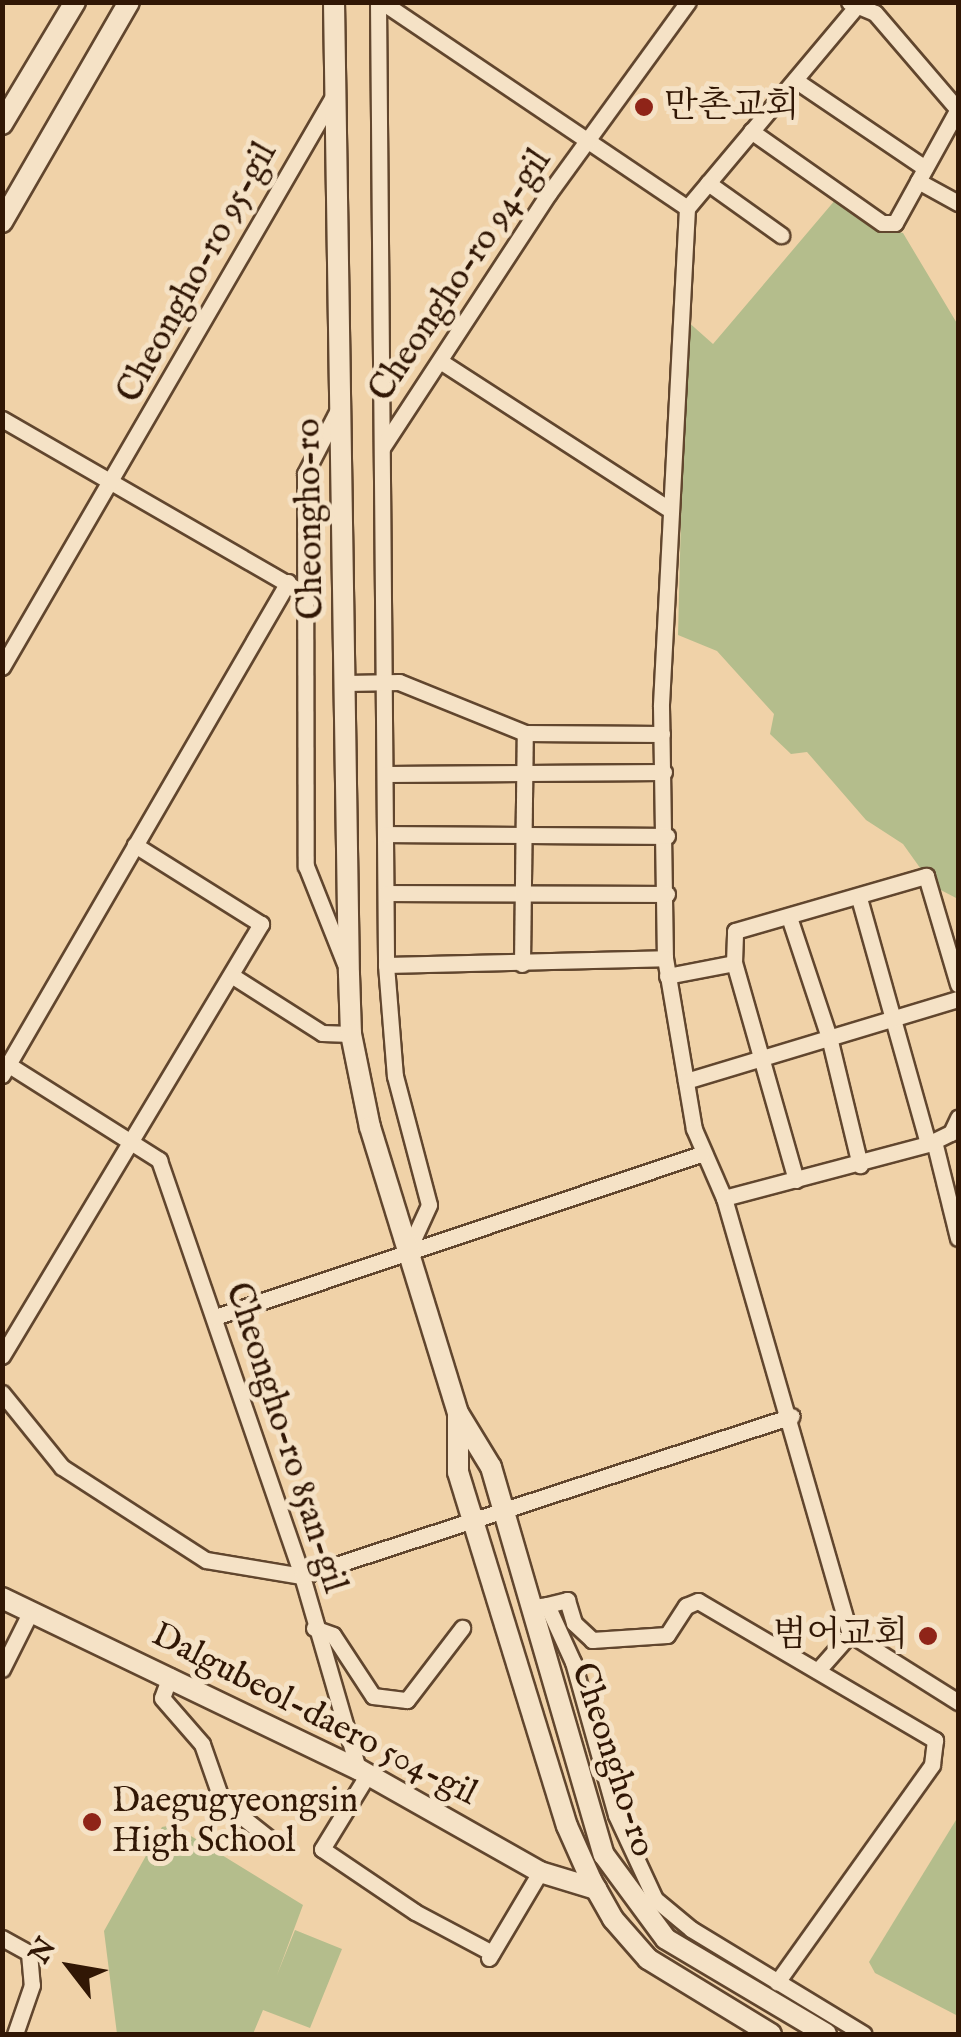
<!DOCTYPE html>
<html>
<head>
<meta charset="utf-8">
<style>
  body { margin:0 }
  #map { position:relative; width:961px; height:2037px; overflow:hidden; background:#f0d2a8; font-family:"IM FELL English","Noto Serif KR",serif }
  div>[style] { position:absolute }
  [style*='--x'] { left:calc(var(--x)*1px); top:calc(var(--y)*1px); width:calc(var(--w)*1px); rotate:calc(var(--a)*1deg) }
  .green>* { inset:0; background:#b4bd8c }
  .roads { filter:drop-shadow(2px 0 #61462e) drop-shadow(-2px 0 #61462e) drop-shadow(0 2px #61462e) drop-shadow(0 -2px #61462e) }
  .street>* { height:15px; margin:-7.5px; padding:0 7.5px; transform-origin:7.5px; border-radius:7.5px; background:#f5e2c6 }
  .secondary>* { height:20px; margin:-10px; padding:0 10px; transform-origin:10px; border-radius:10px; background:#f5e2c6 }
  .dots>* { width:28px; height:28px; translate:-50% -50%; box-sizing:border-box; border:5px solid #f5e2c6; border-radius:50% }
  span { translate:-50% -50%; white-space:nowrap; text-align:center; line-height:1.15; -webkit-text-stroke:10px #f5e2c6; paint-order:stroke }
  .poi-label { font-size:35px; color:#311705 }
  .left { translate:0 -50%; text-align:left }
  .right { translate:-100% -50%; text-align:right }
  .street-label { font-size:35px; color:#311705 }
  .frame { position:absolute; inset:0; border:5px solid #311705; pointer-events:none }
  .north { position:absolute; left:20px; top:1917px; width:100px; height:100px; -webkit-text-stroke:8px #f5e2c6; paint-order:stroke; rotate:301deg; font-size:28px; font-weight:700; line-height:40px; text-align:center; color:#311705 }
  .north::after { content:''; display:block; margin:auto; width:35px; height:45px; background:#311705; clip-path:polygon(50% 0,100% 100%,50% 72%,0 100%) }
</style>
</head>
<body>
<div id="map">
  <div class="green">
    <i style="clip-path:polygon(836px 199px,875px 226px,903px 233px,958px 325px,958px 899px,933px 886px,903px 844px,866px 820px,807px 752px,791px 754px,770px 734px,774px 714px,717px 651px,678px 635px,686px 320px,713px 344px)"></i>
    <i style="clip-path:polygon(956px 1820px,958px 1822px,958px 2016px,875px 1973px,869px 1962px)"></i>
    <i style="clip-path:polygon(173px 1825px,303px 1905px,277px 1975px,295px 1930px,342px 1949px,310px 2028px,263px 2010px,253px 2034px,117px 2034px,104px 1931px,162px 1827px)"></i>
  </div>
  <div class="roads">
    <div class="street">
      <i style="--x:378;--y:2;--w:963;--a:89.52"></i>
      <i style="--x:386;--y:965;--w:111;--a:85.4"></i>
      <i style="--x:395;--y:1076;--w:133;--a:75.2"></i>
      <i style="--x:429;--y:1205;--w:53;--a:114.6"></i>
      <i style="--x:382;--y:2;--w:368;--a:34"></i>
      <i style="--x:849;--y:2;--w:28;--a:23"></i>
      <i style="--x:875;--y:13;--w:128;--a:49.4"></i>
      <i style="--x:855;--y:8;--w:261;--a:130"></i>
      <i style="--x:687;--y:208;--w:499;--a:93"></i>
      <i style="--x:661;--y:706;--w:252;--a:89.1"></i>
      <i style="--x:665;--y:958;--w:173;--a:80.4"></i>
      <i style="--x:694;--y:1129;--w:75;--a:66.5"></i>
      <i style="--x:724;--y:1198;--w:454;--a:73.9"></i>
      <i style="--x:850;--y:1634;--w:128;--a:32.2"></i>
      <i style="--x:795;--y:80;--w:157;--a:34.1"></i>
      <i style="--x:751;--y:131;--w:160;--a:35.1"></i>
      <i style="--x:882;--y:223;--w:13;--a:0"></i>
      <i style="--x:895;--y:223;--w:130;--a:-61.1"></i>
      <i style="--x:918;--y:181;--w:46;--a:28.8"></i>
      <i style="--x:708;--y:183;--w:90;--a:35.5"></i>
      <i style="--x:440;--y:361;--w:270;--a:32.9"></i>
      <i style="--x:339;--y:408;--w:74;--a:117.3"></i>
      <i style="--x:305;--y:474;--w:392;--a:89.9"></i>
      <i style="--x:306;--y:866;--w:105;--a:68.3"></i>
      <i style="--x:2;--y:419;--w:356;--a:30"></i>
      <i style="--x:382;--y:448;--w:305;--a:-56.8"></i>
      <i style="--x:549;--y:193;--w:236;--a:-54"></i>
      <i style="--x:2;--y:667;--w:661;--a:-59.87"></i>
      <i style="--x:346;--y:683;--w:53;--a:-1.1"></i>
      <i style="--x:399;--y:682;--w:136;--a:22"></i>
      <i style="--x:525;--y:733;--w:137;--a:0.4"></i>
      <i style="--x:386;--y:774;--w:278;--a:-0.4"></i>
      <i style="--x:386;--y:834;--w:281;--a:0.4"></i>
      <i style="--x:386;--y:893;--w:281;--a:0.2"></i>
      <i style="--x:859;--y:898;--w:255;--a:74.3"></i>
      <i style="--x:789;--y:917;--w:126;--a:71.6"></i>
      <i style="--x:829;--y:1037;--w:132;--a:76.4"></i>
      <i style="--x:522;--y:964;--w:231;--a:-89.3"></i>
      <i style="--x:386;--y:965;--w:279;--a:-1.4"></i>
      <i style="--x:231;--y:975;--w:108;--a:32.5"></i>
      <i style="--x:322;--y:1033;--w:29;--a:2"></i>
      <i style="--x:667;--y:976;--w:68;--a:-11"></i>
      <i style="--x:9;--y:1065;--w:178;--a:32.3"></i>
      <i style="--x:159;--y:1160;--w:440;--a:71"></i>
      <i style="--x:302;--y:1576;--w:201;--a:73.8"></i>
      <i style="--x:2;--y:1075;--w:570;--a:-59.88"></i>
      <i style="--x:686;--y:1081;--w:284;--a:-16.8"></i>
      <i style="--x:934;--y:1141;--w:100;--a:76.1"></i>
      <i style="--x:796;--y:1180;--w:226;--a:-105.9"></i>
      <i style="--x:734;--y:963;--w:32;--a:-88"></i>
      <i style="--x:735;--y:931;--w:199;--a:-16.1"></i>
      <i style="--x:926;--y:876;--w:113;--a:73.5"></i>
      <i style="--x:724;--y:1198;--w:211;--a:-14.8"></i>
      <i style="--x:928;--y:1144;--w:25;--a:-26"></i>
      <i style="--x:951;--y:1133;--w:17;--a:-65"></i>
      <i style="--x:215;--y:1317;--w:513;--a:-18.54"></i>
      <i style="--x:2;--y:1356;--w:504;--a:-59.06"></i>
      <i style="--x:261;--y:924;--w:149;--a:-147.9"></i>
      <i style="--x:2;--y:1393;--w:95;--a:51"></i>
      <i style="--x:62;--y:1467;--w:171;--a:32.9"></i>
      <i style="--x:206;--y:1560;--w:97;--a:9.5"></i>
      <i style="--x:302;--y:1576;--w:515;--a:-18.08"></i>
      <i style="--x:547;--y:1605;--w:21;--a:-14"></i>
      <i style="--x:567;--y:1600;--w:24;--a:73"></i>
      <i style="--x:574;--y:1623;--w:25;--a:43"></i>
      <i style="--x:592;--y:1640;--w:75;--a:-3.8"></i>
      <i style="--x:667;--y:1635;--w:35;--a:-57"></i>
      <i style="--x:686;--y:1606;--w:13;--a:-23"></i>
      <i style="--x:698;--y:1601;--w:275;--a:30.4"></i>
      <i style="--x:935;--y:1740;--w:25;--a:97"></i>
      <i style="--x:932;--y:1765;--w:267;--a:125.5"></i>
      <i style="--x:541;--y:1606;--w:6;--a:-9"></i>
      <i style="--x:547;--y:1605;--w:63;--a:65.5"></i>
      <i style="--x:573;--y:1662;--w:159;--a:74.3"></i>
      <i style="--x:616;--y:1815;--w:93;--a:65.1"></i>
      <i style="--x:655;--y:1899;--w:47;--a:39.8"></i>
      <i style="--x:691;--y:1929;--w:202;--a:31.3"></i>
      <i style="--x:314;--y:1628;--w:20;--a:20"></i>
      <i style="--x:333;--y:1635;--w:73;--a:56.7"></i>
      <i style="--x:373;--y:1696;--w:34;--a:7"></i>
      <i style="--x:407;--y:1700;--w:91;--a:-52.6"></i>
      <i style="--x:2;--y:1669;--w:65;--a:-63.4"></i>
      <i style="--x:819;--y:1669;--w:47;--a:-48.5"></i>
      <i style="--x:170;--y:1676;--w:23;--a:110"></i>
      <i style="--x:162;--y:1698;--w:61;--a:49"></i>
      <i style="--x:202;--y:1744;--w:60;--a:70.7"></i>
      <i style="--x:222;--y:1801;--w:63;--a:38.5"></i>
      <i style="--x:368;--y:1774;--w:88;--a:121.5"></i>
      <i style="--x:322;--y:1849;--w:112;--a:34.1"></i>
      <i style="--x:415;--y:1912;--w:87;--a:28"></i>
      <i style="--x:2;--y:1938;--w:31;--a:29"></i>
      <i style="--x:29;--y:1953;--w:32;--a:85"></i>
      <i style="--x:32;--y:1985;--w:52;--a:109.1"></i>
      <i style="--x:489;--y:1958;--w:100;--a:-59.3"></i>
    </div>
    <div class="secondary">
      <i style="--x:334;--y:2;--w:972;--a:89.12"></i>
      <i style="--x:349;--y:974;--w:60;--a:88.1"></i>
      <i style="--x:351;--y:1034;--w:95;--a:78.5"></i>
      <i style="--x:370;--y:1127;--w:299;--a:72.9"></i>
      <i style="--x:458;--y:1413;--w:63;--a:58.6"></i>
      <i style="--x:491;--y:1467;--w:404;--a:73.8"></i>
      <i style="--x:604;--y:1855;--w:104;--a:53.6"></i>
      <i style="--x:666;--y:1939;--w:186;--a:30.7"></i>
      <i style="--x:2;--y:124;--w:142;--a:-59.1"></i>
      <i style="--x:2;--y:222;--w:254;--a:-60"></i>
      <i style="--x:458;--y:1415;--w:57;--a:90"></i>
      <i style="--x:458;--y:1472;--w:370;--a:72.9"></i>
      <i style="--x:567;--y:1826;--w:59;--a:66"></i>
      <i style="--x:591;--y:1880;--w:45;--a:60.6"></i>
      <i style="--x:613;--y:1919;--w:53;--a:48.8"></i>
      <i style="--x:648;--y:1959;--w:144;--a:31.4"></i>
      <i style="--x:2;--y:1598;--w:395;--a:25.7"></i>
      <i style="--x:358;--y:1769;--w:209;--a:29.5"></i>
      <i style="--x:540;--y:1872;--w:59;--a:16.9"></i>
    </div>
  </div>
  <div class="dots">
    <i style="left:644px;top:107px;background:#8f2418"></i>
    <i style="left:928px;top:1636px;background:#8f2418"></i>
    <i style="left:92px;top:1822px;background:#8f2418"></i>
  </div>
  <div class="poi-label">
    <span class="left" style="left:664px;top:107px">만촌교회</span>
    <span class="right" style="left:908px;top:1636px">범어교회</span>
    <span class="left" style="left:112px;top:1822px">Daegugyeongsin<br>High School</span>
  </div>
  <div class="street-label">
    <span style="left:198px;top:273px;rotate:-61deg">Cheongho-ro 95-gil</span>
    <span style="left:461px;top:276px;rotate:-56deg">Cheongho-ro 94-gil</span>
    <span style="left:311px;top:519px;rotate:-91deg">Cheongho-ro</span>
    <span style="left:285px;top:1438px;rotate:72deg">Cheongho-ro 85an-gil</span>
    <span style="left:314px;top:1715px;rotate:27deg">Dalgubeol-daero 504-gil</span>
    <span style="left:612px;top:1760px;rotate:72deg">Cheongho-ro</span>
  </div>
  <div class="frame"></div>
  <div class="north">N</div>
</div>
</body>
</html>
